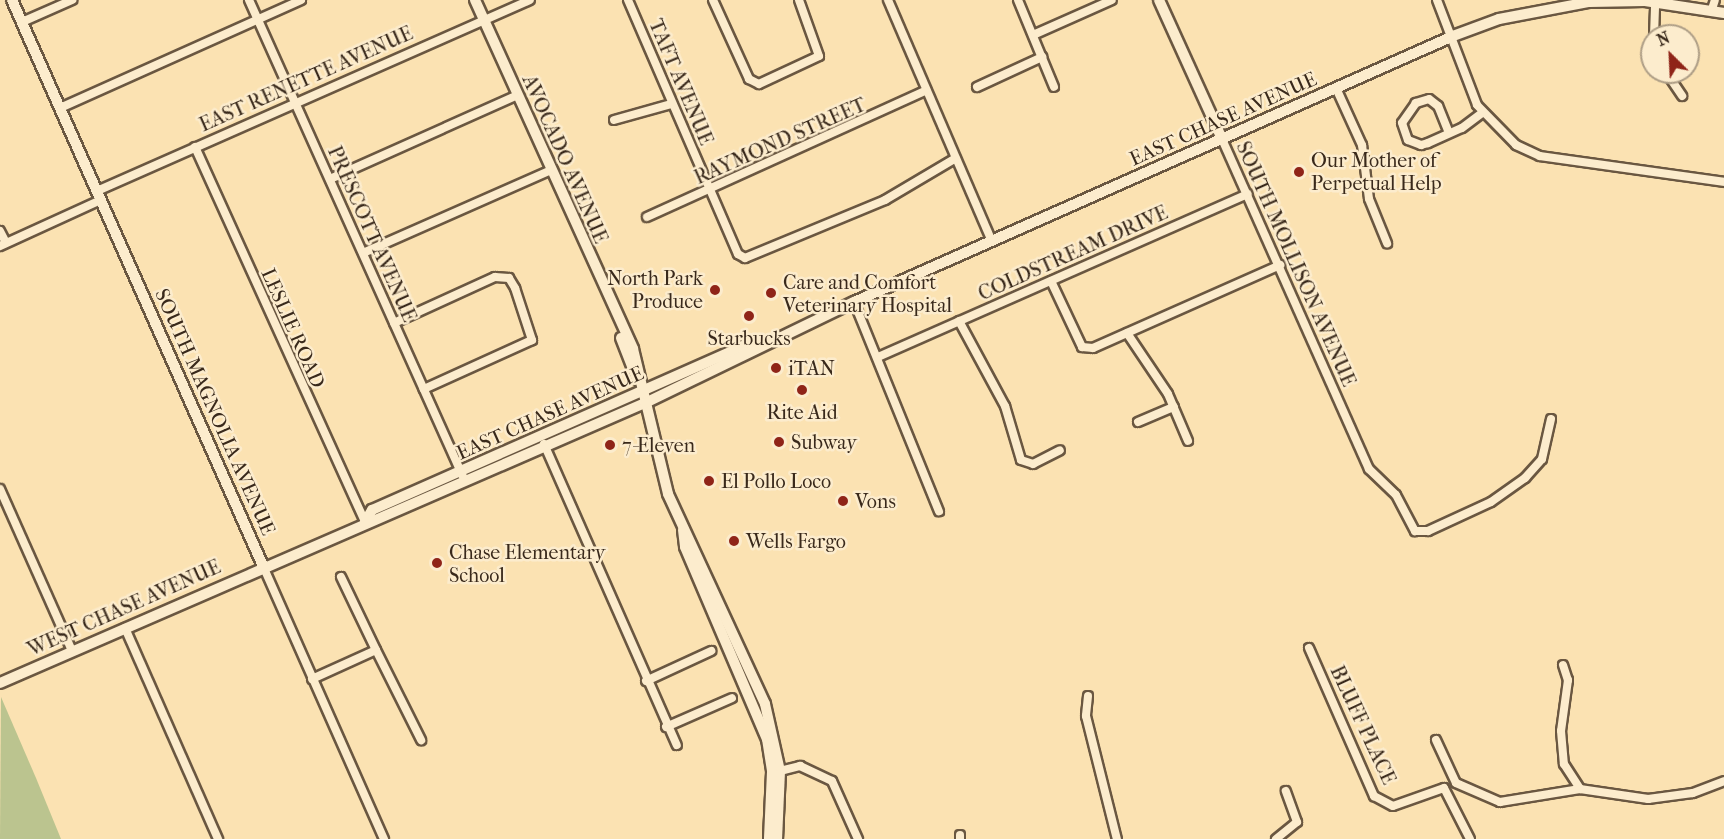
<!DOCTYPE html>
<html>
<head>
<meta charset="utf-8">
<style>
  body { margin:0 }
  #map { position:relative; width:1724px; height:839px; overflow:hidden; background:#fbe2b2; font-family:"IM FELL French Canon",serif }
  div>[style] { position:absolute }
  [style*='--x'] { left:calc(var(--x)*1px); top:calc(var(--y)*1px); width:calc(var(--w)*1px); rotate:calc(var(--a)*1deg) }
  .green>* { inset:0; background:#bbc48f }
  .roads { filter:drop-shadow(2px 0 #6a5741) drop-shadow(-2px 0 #6a5741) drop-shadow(0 2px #6a5741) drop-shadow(0 -2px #6a5741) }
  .minor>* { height:8px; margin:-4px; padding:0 4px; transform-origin:4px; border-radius:4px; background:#fceccd }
  .secondary>* { height:10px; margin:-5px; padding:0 5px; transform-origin:5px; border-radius:5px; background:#fceccd }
  .dots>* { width:16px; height:16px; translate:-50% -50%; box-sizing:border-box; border:3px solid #fceccd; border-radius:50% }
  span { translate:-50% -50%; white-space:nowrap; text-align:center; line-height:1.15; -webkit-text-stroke:5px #fceccd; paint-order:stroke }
  .street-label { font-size:20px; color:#39291b }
  .poi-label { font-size:20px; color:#39291b }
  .left { translate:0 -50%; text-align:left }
  .right { translate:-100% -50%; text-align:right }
  .north { position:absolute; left:1640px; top:24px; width:60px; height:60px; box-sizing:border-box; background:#fceccd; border:2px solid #ae9e86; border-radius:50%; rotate:336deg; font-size:16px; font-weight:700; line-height:24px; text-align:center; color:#39291b }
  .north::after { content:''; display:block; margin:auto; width:21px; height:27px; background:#8f2418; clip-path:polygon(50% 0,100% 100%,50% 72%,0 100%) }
</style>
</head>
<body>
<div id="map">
  <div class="green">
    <i style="clip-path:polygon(1px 697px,36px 778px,61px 839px,0 839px)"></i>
  </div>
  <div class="roads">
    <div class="minor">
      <i style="--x:249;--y:0;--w:527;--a:65.82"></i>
      <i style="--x:628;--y:0;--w:277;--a:66.6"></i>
      <i style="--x:738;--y:254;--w:8;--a:30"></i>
      <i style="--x:745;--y:258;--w:152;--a:-22.5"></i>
      <i style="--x:885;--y:200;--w:82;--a:-30.6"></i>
      <i style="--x:713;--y:0;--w:87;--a:65.5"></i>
      <i style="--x:749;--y:79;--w:11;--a:27"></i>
      <i style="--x:759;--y:84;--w:66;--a:-25"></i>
      <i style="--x:819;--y:56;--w:59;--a:-109.7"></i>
      <i style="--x:888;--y:0;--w:263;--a:66.7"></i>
      <i style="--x:1018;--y:0;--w:94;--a:67.5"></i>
      <i style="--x:1437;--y:0;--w:112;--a:69.1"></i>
      <i style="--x:1477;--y:105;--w:56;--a:45.7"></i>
      <i style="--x:1516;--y:145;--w:26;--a:25"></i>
      <i style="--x:1540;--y:156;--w:186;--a:8"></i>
      <i style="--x:1712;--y:9;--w:9;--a:-72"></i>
      <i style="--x:22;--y:22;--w:55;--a:-23.7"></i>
      <i style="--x:1033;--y:35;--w:86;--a:-23.9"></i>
      <i style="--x:1654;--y:36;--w:34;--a:-88"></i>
      <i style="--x:1666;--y:72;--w:29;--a:56"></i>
      <i style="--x:977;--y:87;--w:72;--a:-24.8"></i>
      <i style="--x:1336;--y:88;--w:63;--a:65.5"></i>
      <i style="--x:1362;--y:145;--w:54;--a:82.6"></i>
      <i style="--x:1369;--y:199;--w:48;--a:67.8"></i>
      <i style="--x:60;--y:108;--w:264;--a:-24.1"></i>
      <i style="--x:614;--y:120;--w:59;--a:-15.7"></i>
      <i style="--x:1449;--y:133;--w:29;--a:-112"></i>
      <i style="--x:1438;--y:106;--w:11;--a:-142"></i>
      <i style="--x:1429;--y:99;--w:14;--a:163"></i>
      <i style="--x:1416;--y:103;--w:24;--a:125"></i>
      <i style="--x:1402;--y:123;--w:18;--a:71"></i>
      <i style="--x:1408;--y:140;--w:14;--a:21"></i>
      <i style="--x:1421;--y:145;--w:7;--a:-16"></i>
      <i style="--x:1428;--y:143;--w:37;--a:-24"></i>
      <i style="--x:1462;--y:128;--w:25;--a:-37"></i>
      <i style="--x:1222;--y:139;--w:361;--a:66"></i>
      <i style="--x:1369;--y:469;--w:37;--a:44"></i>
      <i style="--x:1396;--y:495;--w:41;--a:62.2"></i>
      <i style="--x:1415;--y:531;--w:13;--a:0"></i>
      <i style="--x:1428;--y:531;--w:69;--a:-24.7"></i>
      <i style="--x:1491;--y:502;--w:42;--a:-35.2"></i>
      <i style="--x:1525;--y:478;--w:25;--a:-48"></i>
      <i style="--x:1542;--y:459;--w:41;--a:-77.3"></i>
      <i style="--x:195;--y:147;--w:412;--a:65.6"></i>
      <i style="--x:330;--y:179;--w:206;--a:-24.1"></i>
      <i style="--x:97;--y:191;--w:473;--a:-23.8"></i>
      <i style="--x:647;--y:217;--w:305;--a:-24.4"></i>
      <i style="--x:0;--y:231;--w:13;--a:63"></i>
      <i style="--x:0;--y:246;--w:111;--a:-24.5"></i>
      <i style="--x:363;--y:253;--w:206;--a:-23.8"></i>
      <i style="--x:1051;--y:281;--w:73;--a:64.8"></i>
      <i style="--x:1082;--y:347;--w:11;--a:5"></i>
      <i style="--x:1093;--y:348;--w:205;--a:-23.9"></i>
      <i style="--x:854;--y:302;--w:226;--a:67.9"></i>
      <i style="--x:959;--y:321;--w:97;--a:61.6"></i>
      <i style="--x:1005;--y:406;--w:56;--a:73.5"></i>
      <i style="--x:1021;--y:460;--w:13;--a:18"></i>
      <i style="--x:1033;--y:464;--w:30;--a:-27"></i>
      <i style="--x:394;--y:323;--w:111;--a:-24.5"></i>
      <i style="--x:495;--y:277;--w:14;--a:4"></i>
      <i style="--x:509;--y:278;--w:12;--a:59"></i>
      <i style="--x:515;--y:288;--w:55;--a:71.9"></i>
      <i style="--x:532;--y:340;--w:119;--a:155.6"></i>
      <i style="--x:1127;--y:333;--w:73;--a:56.1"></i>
      <i style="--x:1168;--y:394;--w:51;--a:66.9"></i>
      <i style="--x:878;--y:357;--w:404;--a:-23.8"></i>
      <i style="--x:1138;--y:422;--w:39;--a:-23"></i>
      <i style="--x:544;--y:444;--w:329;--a:66.2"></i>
      <i style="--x:0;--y:489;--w:177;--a:66"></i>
      <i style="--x:263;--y:566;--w:299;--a:66.1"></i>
      <i style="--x:125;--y:628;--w:231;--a:66.2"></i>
      <i style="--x:1309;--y:648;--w:162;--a:66.3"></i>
      <i style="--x:1374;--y:796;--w:21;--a:28"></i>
      <i style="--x:1393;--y:806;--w:54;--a:-19.4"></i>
      <i style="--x:1444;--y:788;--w:57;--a:63"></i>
      <i style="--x:376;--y:650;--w:101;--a:63.4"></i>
      <i style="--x:1563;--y:665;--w:16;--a:72"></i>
      <i style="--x:1568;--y:680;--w:51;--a:97.8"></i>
      <i style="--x:1561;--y:731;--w:33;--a:85"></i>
      <i style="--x:1564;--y:764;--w:30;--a:57"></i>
      <i style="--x:312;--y:679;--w:70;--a:-24.4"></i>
      <i style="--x:376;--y:650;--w:81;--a:-115.6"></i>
      <i style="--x:646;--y:681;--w:72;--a:-24.8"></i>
      <i style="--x:1088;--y:696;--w:20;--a:96"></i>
      <i style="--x:1086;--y:716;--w:127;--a:75.9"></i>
      <i style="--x:666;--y:727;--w:72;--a:-23.7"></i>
      <i style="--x:1436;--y:740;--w:47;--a:65.1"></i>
      <i style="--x:1456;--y:783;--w:48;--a:23.4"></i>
      <i style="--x:1500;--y:802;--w:81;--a:-9.2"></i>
      <i style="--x:1580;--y:789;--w:69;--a:8.4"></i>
      <i style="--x:1648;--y:799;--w:45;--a:-7.6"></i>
      <i style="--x:1693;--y:793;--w:33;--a:-21"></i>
      <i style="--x:780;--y:771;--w:21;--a:-14"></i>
      <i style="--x:800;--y:766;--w:35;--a:25"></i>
      <i style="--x:832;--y:781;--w:64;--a:65.9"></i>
      <i style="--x:960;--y:835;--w:4;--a:90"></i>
      <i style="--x:1276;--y:839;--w:27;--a:-39"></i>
      <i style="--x:1297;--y:822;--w:33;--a:-110"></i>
    </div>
    <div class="secondary">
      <i style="--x:12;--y:0;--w:619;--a:66.08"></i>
      <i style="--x:475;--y:0;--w:383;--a:65.6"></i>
      <i style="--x:633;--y:349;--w:149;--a:76.4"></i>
      <i style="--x:668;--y:494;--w:231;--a:65.2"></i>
      <i style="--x:765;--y:704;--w:69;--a:77.4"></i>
      <i style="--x:780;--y:771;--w:68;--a:92.5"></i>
      <i style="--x:1159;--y:0;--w:153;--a:65.6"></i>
      <i style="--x:621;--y:338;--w:44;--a:68.7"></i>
      <i style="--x:365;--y:522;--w:14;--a:-60"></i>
      <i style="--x:372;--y:510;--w:406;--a:-23.8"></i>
      <i style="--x:743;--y:346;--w:12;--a:9"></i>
      <i style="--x:683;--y:530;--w:17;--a:83"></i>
      <i style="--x:685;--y:547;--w:209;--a:66.9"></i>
      <i style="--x:767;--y:739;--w:33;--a:81"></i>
      <i style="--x:772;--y:772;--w:67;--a:92.6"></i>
      <i style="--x:0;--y:683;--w:703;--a:-23.47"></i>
      <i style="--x:645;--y:403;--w:232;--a:-25.8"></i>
      <i style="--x:854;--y:302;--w:655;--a:-23.94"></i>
      <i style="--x:1453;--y:36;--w:49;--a:-20.3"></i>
      <i style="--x:1499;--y:19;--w:92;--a:-10.7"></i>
      <i style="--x:1589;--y:2;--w:56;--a:-1"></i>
      <i style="--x:1645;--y:1;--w:80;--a:8.6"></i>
    </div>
  </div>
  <div class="dots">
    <i style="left:1299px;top:172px;background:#8f2418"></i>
    <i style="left:715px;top:290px;background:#8f2418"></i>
    <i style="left:771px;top:293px;background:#8f2418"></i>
    <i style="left:749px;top:316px;background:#8f2418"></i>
    <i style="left:776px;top:368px;background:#8f2418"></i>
    <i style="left:802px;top:390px;background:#8f2418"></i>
    <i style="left:779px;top:442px;background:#8f2418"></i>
    <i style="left:610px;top:445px;background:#8f2418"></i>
    <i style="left:709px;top:481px;background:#8f2418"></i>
    <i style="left:843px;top:501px;background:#8f2418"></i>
    <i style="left:734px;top:541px;background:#8f2418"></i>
    <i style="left:437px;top:563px;background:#8f2418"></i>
  </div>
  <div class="street-label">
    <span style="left:306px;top:79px;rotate:-24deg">EAST RENETTE AVENUE</span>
    <span style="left:681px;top:82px;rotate:67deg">TAFT AVENUE</span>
    <span style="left:1223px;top:119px;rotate:-24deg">EAST CHASE AVENUE</span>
    <span style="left:780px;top:141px;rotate:-24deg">RAYMOND STREET</span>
    <span style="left:565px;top:159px;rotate:66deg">AVOCADO AVENUE</span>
    <span style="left:372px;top:234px;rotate:66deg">PRESCOTT AVENUE</span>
    <span style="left:1073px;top:253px;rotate:-24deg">COLDSTREAM DRIVE</span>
    <span style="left:1296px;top:264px;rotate:66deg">SOUTH MOLLISON AVENUE</span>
    <span style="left:293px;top:328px;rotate:66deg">LESLIE ROAD</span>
    <span style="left:215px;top:412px;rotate:66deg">SOUTH MAGNOLIA AVENUE</span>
    <span style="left:550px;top:413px;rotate:-24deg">EAST CHASE AVENUE</span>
    <span style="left:124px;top:608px;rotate:-24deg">WEST CHASE AVENUE</span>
    <span style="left:1363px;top:725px;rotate:65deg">BLUFF PLACE</span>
  </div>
  <div class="poi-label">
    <span class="left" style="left:1311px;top:172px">Our Mother of<br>Perpetual Help</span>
    <span class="right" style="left:703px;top:290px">North Park<br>Produce</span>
    <span class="left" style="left:783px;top:294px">Care and Comfort<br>Veterinary Hospital</span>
    <span style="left:749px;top:338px">Starbucks</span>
    <span class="left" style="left:788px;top:368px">iTAN</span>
    <span style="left:802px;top:412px">Rite Aid</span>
    <span class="left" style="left:791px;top:442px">Subway</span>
    <span class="left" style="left:622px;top:445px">7-Eleven</span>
    <span class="left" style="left:721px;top:481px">El Pollo Loco</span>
    <span class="left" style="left:855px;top:501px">Vons</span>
    <span class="left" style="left:746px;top:541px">Wells Fargo</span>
    <span class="left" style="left:449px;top:564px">Chase Elementary<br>School</span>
  </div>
  <div class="north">N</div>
</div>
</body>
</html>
